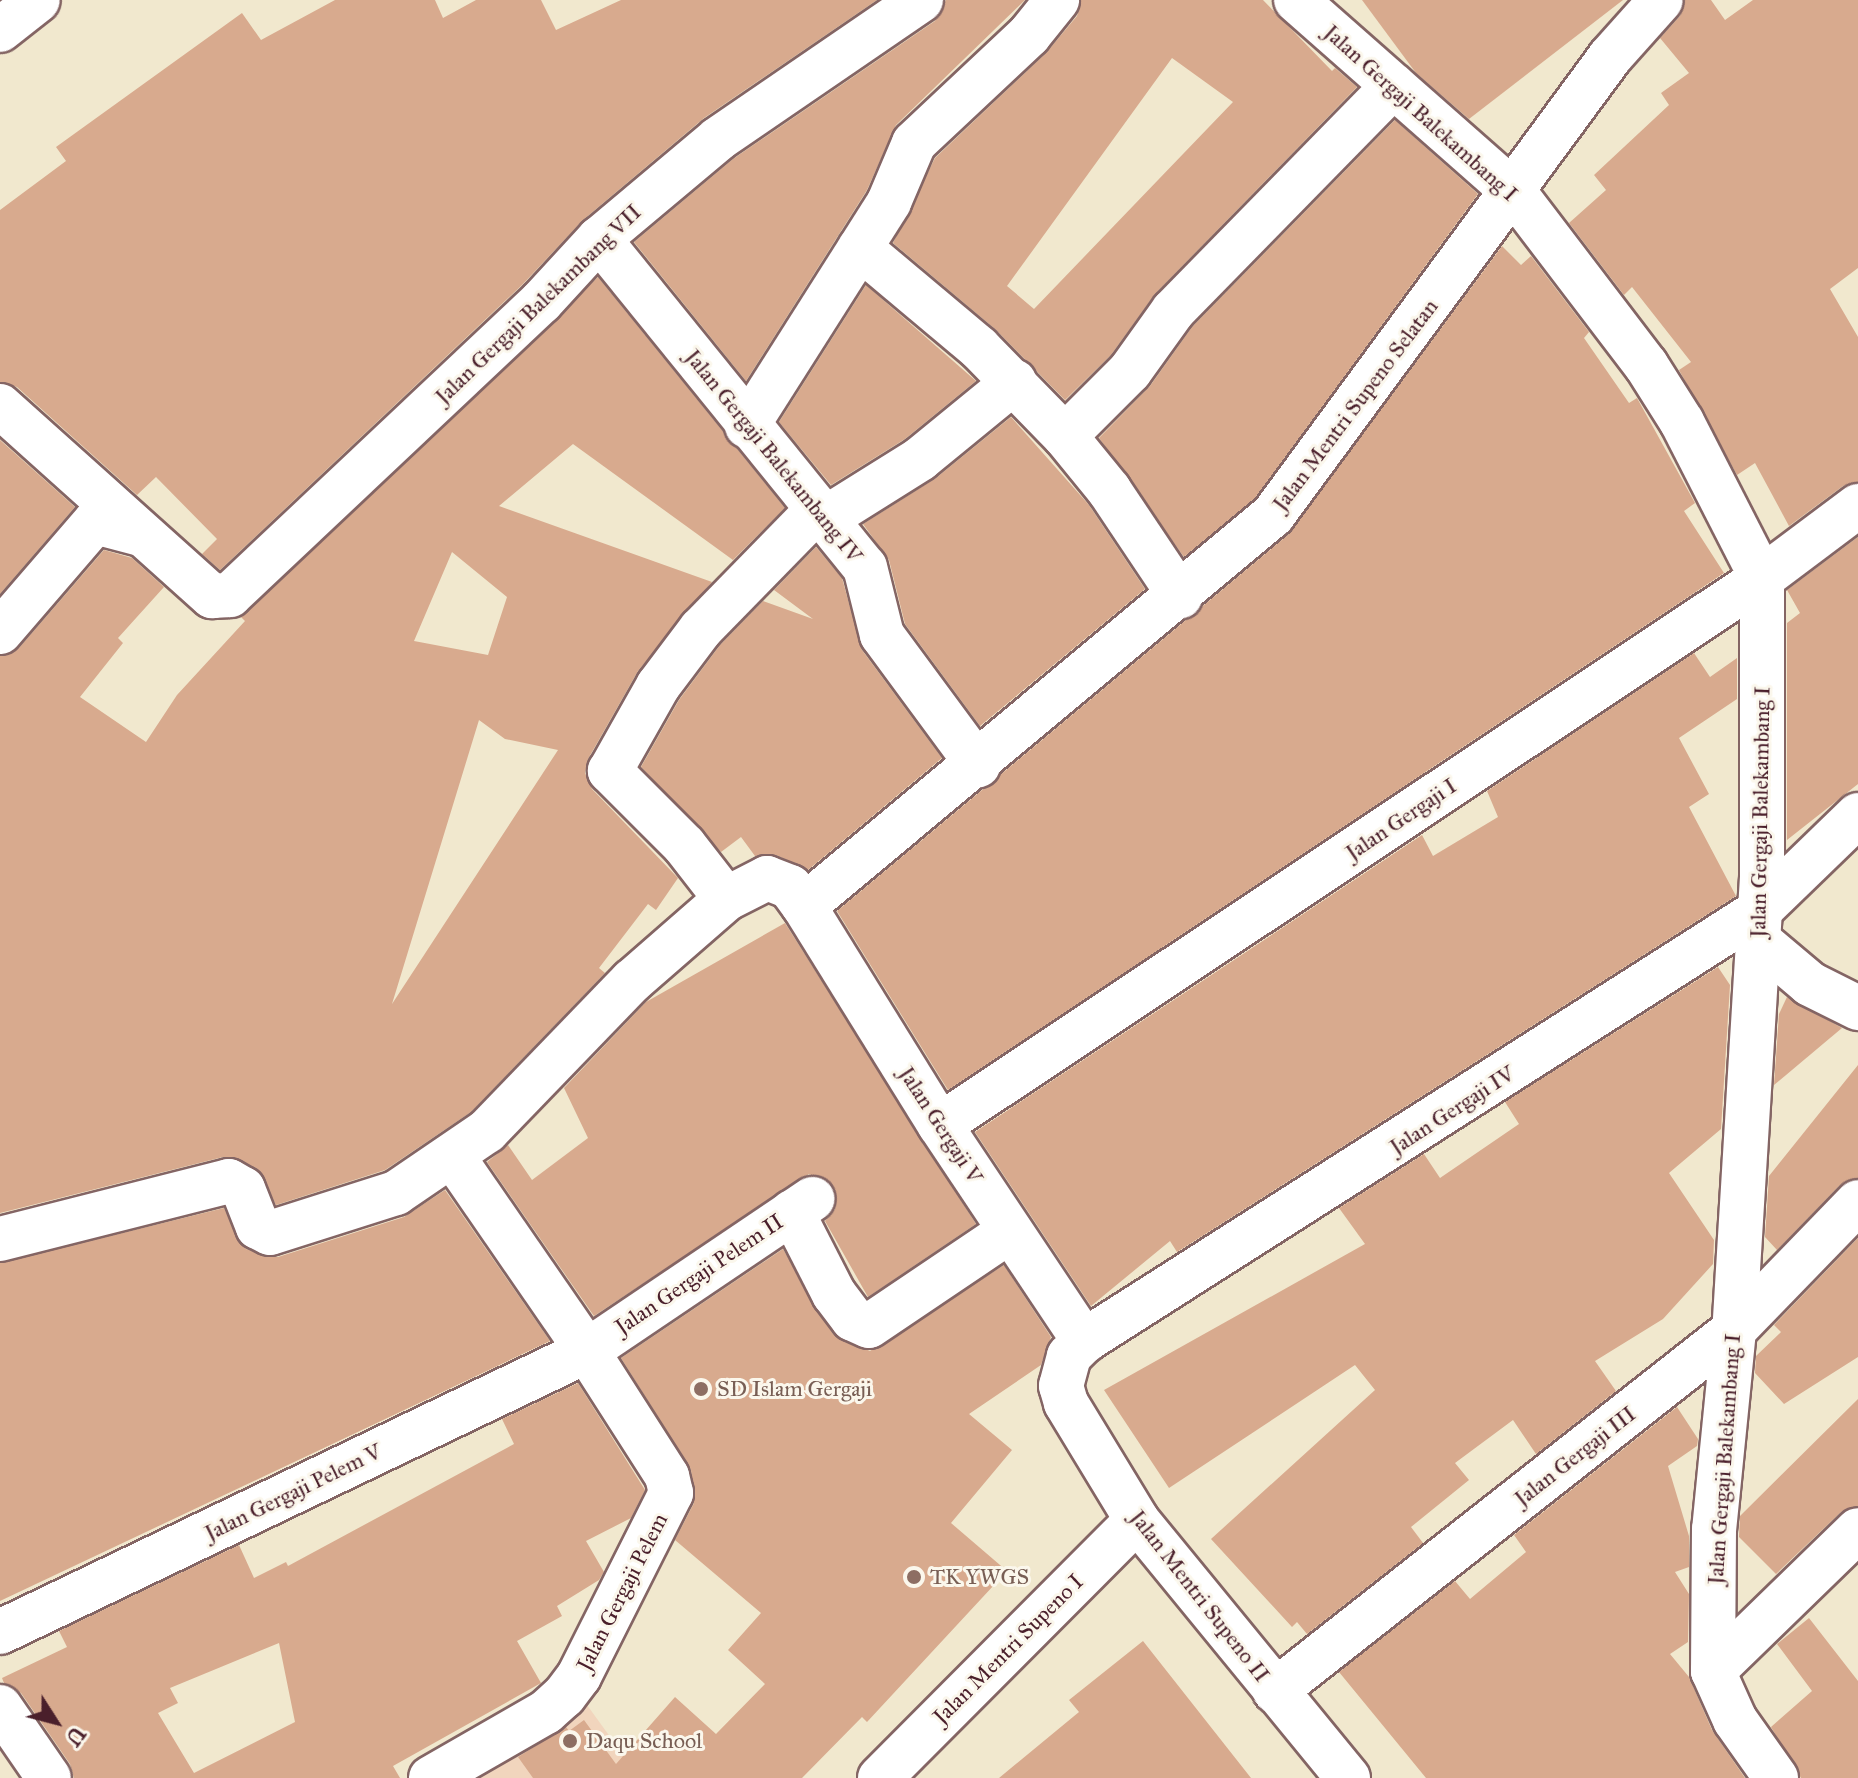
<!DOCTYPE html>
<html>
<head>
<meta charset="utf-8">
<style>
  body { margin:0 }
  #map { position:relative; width:1858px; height:1778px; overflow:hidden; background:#f1e8ce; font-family:"IM FELL Great Primer",serif }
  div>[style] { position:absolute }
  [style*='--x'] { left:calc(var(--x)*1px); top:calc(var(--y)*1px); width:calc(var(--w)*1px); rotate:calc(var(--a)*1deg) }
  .built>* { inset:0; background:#f1d5bd }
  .building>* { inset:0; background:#d8aa8e }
  .roads { filter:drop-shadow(2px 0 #846564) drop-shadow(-2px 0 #846564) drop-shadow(0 2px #846564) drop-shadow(0 -2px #846564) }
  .street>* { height:44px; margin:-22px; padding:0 22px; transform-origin:22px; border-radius:22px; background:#fff }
  .secondary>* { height:44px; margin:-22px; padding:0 22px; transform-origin:22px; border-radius:22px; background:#fff }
  .dots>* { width:22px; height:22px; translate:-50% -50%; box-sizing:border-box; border:4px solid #fbf7ec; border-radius:50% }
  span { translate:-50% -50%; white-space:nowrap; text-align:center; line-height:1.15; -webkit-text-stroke:6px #fbf7ec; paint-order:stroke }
  .street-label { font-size:22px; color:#4a1f2b }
  .education-label { font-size:22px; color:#785e54 }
  .left { translate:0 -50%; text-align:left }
  .north { position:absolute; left:16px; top:1682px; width:80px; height:80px; -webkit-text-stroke:6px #fbf7ec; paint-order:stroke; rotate:126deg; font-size:22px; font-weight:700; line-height:32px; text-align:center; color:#4a1f2b }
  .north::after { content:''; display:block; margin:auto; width:28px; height:36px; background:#4a1f2b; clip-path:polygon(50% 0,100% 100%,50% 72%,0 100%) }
</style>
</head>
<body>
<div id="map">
  <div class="built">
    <i style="clip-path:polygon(587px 1705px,640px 1778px,466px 1778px)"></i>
  </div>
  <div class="building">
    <i style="clip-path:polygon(335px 0,435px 0,443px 18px,476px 0,541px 0,556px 30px,621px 0,877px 0,704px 118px,583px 220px,523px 284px,220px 570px,202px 554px,217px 539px,156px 477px,137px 495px,17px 387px,0 382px,0 210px,66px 161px,56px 147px,242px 13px,261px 40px)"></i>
    <i style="clip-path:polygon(946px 0,1025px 0,896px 125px,867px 190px,746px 381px,634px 242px,733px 159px,935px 21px)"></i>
    <i style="clip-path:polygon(evenodd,1081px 0,1263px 0,1332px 71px,1335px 68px,1357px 87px,1155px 294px,1111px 355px,1065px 400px,995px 329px,893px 243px,935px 158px,1046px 53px,1077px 16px,1081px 0,1172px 58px,1233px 102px,1034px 309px,1007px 286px,1172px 58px)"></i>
    <i style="clip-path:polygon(1362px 0,1623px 0,1469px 119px,1416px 73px)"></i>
    <i style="clip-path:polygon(1685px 0,1711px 0,1725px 20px,1753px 0,1858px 0,1858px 268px,1830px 289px,1858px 337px,1858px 482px,1843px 486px,1789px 526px,1755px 463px,1737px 475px,1679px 370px,1691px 362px,1632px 287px,1624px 295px,1569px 223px,1606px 190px,1594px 175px,1669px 105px,1661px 93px,1689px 73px,1660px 38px,1680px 16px)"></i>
    <i style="clip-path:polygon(1395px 120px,1478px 194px,1255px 498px,1184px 557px,1099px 438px,1150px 386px,1192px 327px)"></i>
    <i style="clip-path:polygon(1502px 246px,1521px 265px,1531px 256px,1589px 332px,1584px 338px,1629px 403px,1637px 398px,1695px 503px,1684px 511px,1724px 573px,948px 1090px,837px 911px,1289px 534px)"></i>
    <i style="clip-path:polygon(evenodd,598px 277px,785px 508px,733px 560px,573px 444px,499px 506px,712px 582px,638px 671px,588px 759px,585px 773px,592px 789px,678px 878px,656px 910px,648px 904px,599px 968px,605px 973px,471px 1112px,385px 1170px,276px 1205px,256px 1168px,223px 1157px,0 1213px,0 656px,19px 648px,104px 550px,132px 558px,164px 587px,118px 638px,123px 643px,80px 697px,146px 742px,177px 695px,245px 621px,240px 616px,598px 277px,452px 552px,507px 597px,488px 655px,414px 641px,452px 552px,598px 277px,479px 720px,505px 739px,558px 750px,392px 1004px,479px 720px)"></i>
    <i style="clip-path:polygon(866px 285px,976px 381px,905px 439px,831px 485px,779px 422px)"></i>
    <i style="clip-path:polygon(1011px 417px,1089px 505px,1145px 589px,980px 726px,905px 624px,889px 560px,863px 524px,936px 478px)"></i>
    <i style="clip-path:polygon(0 440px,75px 507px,0 594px)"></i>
    <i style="clip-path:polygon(1858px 537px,1858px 784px,1787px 840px,1787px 623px,1800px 613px,1787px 590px)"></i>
    <i style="clip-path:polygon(816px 547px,842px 578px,862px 650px,942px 758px,808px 870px,776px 855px,755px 856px,741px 837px,721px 852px,641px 767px,679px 700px,720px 645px,763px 601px,813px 619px,774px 590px)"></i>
    <i style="clip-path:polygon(1694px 653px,1710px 677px,1737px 658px,1737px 699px,1679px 738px,1709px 794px,1689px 807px,1736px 896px,1177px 1252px,1170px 1241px,1091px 1306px,975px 1132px,1422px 835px,1433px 856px,1498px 817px,1487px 791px)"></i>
    <i style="clip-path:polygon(785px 923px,976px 1224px,868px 1297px,825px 1221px,835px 1209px,833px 1186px,809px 1174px,594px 1316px,487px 1162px,508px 1145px,532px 1180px,588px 1138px,564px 1088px,646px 1002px)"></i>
    <i style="clip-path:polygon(1718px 967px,1730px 985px,1721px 1129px,1669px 1173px,1714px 1240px,1713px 1264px,1663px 1319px,1595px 1361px,1616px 1391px,1536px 1454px,1513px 1420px,1455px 1463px,1469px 1480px,1411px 1527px,1423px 1543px,1307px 1634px,1297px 1622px,1292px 1627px,1211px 1539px,1375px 1390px,1355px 1365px,1169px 1488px,1104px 1390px,1365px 1244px,1339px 1208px,1424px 1154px,1440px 1178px,1519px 1124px,1505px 1102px)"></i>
    <i style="clip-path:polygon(1787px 997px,1842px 1028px,1774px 1085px,1779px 1014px)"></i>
    <i style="clip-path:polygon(1858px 1065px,1858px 1178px,1840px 1185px,1777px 1250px,1765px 1237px,1769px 1176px)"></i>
    <i style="clip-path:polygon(445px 1190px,550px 1341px,0 1601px,0 1263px,224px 1208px,246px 1249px,278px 1257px,404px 1217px)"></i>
    <i style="clip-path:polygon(1858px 1238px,1858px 1357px,1784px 1404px,1755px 1373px,1756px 1356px,1781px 1332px,1774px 1325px)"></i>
    <i style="clip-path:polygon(783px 1249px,833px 1334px,870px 1351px,1004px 1265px,1051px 1337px,1041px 1365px,969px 1414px,1012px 1450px,951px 1523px,1007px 1571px,867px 1722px,862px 1717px,802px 1778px,533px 1778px,518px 1757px,566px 1727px,569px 1731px,584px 1720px,616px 1764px,675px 1697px,716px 1734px,765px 1684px,728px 1650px,761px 1613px,675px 1540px,694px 1503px,691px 1470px,621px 1358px)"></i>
    <i style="clip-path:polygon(evenodd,578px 1383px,645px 1490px,631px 1518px,586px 1541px,604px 1572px,599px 1580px,557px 1606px,562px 1616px,517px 1641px,541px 1683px,393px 1766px,400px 1778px,74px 1778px,70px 1764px,21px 1693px,4px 1683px,2px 1678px,67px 1647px,59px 1631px,239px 1545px,254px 1578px,286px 1562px,288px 1566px,514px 1444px,502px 1419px,578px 1383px,279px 1643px,295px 1722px,194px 1773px,158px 1713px,178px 1703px,170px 1688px,279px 1643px)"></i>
    <i style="clip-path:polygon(1858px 1399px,1858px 1506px,1841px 1512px,1776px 1574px,1739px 1537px,1740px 1516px)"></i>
    <i style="clip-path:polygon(1677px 1407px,1698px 1439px,1697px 1446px,1668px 1466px,1689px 1536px,1689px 1567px,1675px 1572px,1689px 1594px,1688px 1642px,1670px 1654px,1689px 1677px,1712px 1730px,1745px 1778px,1426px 1778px,1339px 1672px,1455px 1581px,1470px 1599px,1526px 1552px,1514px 1535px)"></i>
    <i style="clip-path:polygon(1809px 1618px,1858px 1681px,1858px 1778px,1801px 1778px,1771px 1727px,1812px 1691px,1777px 1644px)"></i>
    <i style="clip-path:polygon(1143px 1641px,1251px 1778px,999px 1778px,1079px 1712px,1069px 1700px)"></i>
  </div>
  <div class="roads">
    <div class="street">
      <i style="--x:1296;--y:0;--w:290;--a:41.4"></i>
      <i style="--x:1514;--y:192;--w:218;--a:52.7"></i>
      <i style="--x:1646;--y:365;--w:67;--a:57.7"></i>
      <i style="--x:1682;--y:422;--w:175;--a:62.9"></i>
      <i style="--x:1762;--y:578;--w:299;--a:90"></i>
      <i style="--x:1762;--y:877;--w:454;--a:93.5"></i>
      <i style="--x:1734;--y:1330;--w:200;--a:95.7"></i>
      <i style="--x:1714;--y:1529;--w:142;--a:90.4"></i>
      <i style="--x:1713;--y:1671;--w:54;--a:65.8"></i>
      <i style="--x:1735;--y:1720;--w:71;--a:54.7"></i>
      <i style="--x:599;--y:239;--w:422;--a:51"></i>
      <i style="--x:865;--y:567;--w:70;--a:76"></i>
      <i style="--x:882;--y:635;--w:162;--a:53.6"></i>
      <i style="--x:860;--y:248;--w:155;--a:40"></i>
      <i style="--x:979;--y:348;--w:123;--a:45.7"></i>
      <i style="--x:1065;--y:436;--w:70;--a:50.8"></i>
      <i style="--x:1109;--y:490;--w:128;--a:56.2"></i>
      <i style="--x:0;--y:406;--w:285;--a:41.9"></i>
      <i style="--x:212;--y:596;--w:18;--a:-3"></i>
      <i style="--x:230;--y:595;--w:427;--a:-43.3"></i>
      <i style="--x:541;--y:302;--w:86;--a:-47.4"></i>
      <i style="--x:599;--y:239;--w:155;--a:-40"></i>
      <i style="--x:718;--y:139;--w:246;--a:-34.4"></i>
      <i style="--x:747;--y:426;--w:265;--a:-57.6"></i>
      <i style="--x:889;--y:202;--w:64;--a:-67"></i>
      <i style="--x:914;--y:143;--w:158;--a:-43.2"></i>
      <i style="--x:1029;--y:35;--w:45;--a:-51.3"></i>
      <i style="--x:1065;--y:436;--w:92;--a:-45"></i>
      <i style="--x:1130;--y:371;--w:74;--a:-54.4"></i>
      <i style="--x:1173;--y:311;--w:315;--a:-45.6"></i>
      <i style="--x:826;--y:518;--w:111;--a:-32.1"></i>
      <i style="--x:920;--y:459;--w:122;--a:-39.3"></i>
      <i style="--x:0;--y:632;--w:145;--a:-49.2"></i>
      <i style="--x:95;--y:522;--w:47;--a:14.9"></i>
      <i style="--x:726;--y:899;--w:68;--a:-127.9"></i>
      <i style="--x:684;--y:845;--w:105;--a:-135"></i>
      <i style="--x:610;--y:771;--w:98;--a:-60.5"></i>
      <i style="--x:658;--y:686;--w:71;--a:-53"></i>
      <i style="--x:701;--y:629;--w:168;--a:-45.7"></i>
      <i style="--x:804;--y:906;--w:611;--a:-39.82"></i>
      <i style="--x:1273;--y:515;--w:569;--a:-53.65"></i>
      <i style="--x:1610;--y:57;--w:76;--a:-48.2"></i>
      <i style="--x:1758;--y:940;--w:68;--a:40.2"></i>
      <i style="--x:1810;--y:984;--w:54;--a:26.6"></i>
      <i style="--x:940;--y:1125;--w:987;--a:-33.64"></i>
      <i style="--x:1762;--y:578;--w:120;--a:-36.9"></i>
      <i style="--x:792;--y:1212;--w:92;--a:62.9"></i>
      <i style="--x:834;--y:1294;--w:31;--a:53"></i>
      <i style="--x:853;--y:1319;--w:17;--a:24"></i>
      <i style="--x:869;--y:1326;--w:170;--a:-34"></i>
      <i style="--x:0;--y:1239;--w:236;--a:-14.2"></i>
      <i style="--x:229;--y:1181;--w:16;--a:30"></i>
      <i style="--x:243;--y:1189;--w:41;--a:68.5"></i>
      <i style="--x:258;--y:1227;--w:13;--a:27"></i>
      <i style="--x:270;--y:1233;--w:132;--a:-17.6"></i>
      <i style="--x:396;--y:1193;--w:110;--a:-34.3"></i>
      <i style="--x:487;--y:1131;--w:209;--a:-46"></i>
      <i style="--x:632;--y:981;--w:125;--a:-41.1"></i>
      <i style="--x:726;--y:899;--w:46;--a:-27.1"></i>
      <i style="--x:767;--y:878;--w:25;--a:21"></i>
      <i style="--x:790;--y:887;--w:24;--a:54"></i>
      <i style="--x:804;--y:906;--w:258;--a:58.2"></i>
      <i style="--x:940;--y:1125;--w:260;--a:56.3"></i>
      <i style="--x:0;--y:1632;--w:651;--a:-25.58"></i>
      <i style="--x:587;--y:1351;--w:272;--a:-34"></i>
      <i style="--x:1713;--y:1671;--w:202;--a:-44.2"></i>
      <i style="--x:1275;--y:1691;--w:584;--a:-38.18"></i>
      <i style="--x:1734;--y:1330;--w:178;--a:-45.9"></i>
      <i style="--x:0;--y:1707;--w:86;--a:55.4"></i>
      <i style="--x:431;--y:1778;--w:133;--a:-29.9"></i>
      <i style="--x:546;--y:1712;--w:24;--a:-42"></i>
      <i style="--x:564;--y:1696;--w:25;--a:-53"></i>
      <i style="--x:579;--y:1676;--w:205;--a:-63.3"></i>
      <i style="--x:671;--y:1493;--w:17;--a:-103"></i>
      <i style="--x:667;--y:1476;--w:148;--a:-122.6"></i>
      <i style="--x:587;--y:1351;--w:236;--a:-124.6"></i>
      <i style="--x:880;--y:1778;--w:364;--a:-45.1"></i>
      <i style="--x:1348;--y:1778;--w:333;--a:-129.3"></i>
      <i style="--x:1137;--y:1520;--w:137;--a:-121.3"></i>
      <i style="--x:1066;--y:1403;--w:18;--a:-106"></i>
      <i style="--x:1061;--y:1386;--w:31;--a:-75"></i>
      <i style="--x:1069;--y:1356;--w:21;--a:-45"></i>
      <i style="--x:1084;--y:1341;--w:800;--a:-32.5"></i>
      <i style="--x:1759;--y:911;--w:138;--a:-44.1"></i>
    </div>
    <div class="secondary">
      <i style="--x:0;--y:30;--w:48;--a:-38.3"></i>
    </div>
  </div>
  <div class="dots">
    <i style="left:701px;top:1389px;background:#8d6e63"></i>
    <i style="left:914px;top:1577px;background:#8d6e63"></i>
    <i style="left:570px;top:1741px;background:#8d6e63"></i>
  </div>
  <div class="street-label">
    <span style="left:1421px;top:113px;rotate:42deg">Jalan Gergaji Balekambang I</span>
    <span style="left:538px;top:304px;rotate:-44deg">Jalan Gergaji Balekambang VII</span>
    <span style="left:1355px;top:405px;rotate:-53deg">Jalan Mentri Supeno Selatan</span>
    <span style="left:774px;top:456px;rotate:51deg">Jalan Gergaji Balekambang IV</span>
    <span style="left:1760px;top:812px;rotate:-89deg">Jalan Gergaji Balekambang I</span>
    <span style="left:1401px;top:819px;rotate:-34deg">Jalan Gergaji I</span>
    <span style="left:1452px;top:1110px;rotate:-33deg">Jalan Gergaji IV</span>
    <span style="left:941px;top:1125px;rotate:57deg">Jalan Gergaji V</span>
    <span style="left:699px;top:1274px;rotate:-34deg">Jalan Gergaji Pelem II</span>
    <span style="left:1575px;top:1456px;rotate:-38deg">Jalan Gergaji III</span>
    <span style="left:1724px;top:1459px;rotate:-86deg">Jalan Gergaji Balekambang I</span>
    <span style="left:293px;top:1492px;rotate:-26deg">Jalan Gergaji Pelem V</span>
    <span style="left:622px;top:1592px;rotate:-63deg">Jalan Gergaji Pelem</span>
    <span style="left:1200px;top:1596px;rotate:52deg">Jalan Mentri Supeno II</span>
    <span style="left:1008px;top:1649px;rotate:-45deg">Jalan Mentri Supeno I</span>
  </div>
  <div class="education-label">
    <span class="left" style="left:717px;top:1389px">SD Islam Gergaji</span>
    <span class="left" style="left:930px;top:1577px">TK YWGS</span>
    <span class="left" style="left:586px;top:1741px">Daqu School</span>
  </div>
  <div class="north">U</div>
</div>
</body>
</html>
